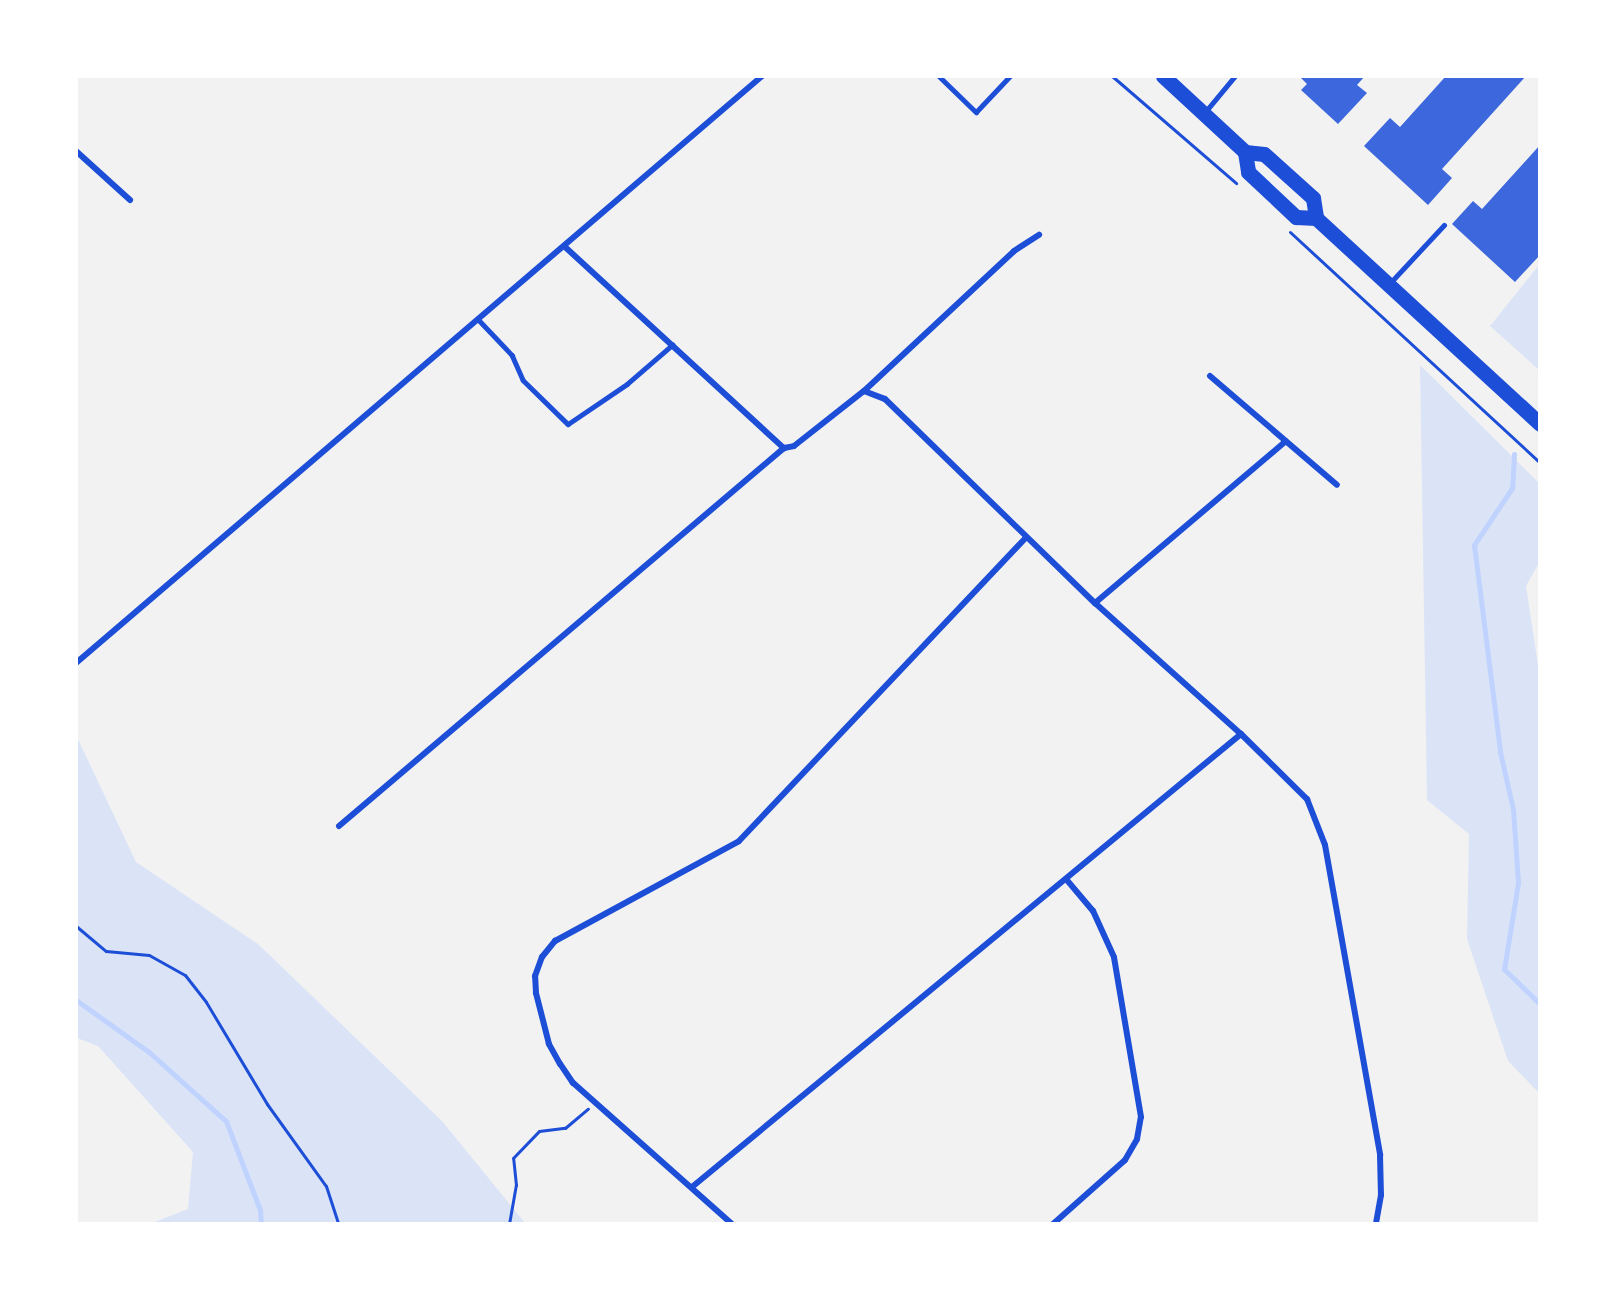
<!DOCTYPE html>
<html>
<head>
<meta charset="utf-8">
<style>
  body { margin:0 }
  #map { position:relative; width:1616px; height:1300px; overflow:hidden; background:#f2f2f2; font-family:Arial,sans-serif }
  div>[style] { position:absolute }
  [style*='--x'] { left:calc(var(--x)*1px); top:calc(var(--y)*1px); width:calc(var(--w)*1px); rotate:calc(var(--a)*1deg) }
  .green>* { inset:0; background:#dbe4f7 }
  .stream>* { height:5px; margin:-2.5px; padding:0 2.5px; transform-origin:2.5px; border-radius:2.5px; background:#bfd3fe }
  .building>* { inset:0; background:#3d67dc }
  .path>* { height:3px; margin:-1.5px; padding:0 1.5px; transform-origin:1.5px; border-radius:1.5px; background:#1d4ed8 }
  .service>* { height:4.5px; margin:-2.25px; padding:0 2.25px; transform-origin:2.25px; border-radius:2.25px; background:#1d4ed8 }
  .minor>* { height:6px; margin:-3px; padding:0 3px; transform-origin:3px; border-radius:3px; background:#1d4ed8 }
  .primary>* { height:15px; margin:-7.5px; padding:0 7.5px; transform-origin:7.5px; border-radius:7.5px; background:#1d4ed8 }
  span { translate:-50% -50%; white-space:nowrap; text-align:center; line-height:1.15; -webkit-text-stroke:6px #fff; paint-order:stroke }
  .frame { position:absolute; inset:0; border:78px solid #fff; pointer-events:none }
</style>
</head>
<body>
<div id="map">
  <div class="green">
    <i style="clip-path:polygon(1539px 265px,1539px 370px,1490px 326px)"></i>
    <i style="clip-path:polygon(1420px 365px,1539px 483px,1539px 563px,1526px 586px,1540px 678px,1539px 1093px,1508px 1061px,1467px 939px,1469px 834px,1427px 800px)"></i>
    <i style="clip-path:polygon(76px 735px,136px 862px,258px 944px,442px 1121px,525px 1223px,152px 1223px,188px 1209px,193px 1152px,98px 1046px,77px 1038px)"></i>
  </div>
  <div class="stream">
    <i style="--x:1514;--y:454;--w:34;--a:93"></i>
    <i style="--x:1512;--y:488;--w:69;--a:123.7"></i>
    <i style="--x:1474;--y:545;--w:209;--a:82.8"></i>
    <i style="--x:1500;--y:752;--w:58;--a:77.2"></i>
    <i style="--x:1513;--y:809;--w:74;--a:86.1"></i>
    <i style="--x:1518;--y:883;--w:87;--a:99.2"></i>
    <i style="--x:1504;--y:969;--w:50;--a:44.2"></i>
    <i style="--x:76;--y:1000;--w:90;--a:35.5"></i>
    <i style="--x:149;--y:1052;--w:103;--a:41.9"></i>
    <i style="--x:226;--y:1121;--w:95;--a:69.1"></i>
    <i style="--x:260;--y:1210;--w:14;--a:86"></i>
  </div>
  <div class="building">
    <i style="clip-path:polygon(1299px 76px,1365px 76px,1357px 85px,1367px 93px,1338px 124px,1301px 90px,1307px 84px)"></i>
    <i style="clip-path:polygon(1446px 76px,1526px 76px,1442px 169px,1452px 178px,1428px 205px,1364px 146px,1390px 118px,1400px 127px)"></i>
    <i style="clip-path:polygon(1540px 145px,1540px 255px,1515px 282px,1452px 224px,1473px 201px,1482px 209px)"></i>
  </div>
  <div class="path">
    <i style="--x:1112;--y:76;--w:164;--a:40.8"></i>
    <i style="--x:1290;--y:232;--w:340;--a:42.7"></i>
    <i style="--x:76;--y:926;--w:39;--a:40"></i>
    <i style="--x:106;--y:951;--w:43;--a:5.3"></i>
    <i style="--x:149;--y:955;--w:41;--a:29.1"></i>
    <i style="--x:185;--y:975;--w:34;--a:52"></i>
    <i style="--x:206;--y:1002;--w:119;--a:59.1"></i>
    <i style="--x:267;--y:1104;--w:101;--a:54.3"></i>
    <i style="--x:326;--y:1186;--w:40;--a:72"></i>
    <i style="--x:509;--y:1224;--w:40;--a:-80"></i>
    <i style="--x:516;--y:1185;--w:27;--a:-96"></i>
    <i style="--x:513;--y:1158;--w:37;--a:-46"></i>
    <i style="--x:539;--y:1131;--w:26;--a:-7"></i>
    <i style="--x:565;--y:1128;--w:30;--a:-40"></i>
  </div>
  <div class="service">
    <i style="--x:939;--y:76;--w:52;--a:44.2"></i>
    <i style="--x:976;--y:112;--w:50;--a:-46.6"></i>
    <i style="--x:1206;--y:111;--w:45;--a:-50.4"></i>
    <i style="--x:1390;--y:283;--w:79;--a:-47"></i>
    <i style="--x:478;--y:319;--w:50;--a:46.6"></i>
    <i style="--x:512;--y:355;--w:27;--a:66"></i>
    <i style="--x:523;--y:380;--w:63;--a:44.4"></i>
    <i style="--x:568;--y:424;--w:71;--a:-34.1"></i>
    <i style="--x:627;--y:384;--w:60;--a:-40.9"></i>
  </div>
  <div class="minor">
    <i style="--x:76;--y:151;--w:73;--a:42.2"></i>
    <i style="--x:564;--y:246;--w:299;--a:42.6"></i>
    <i style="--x:784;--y:448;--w:10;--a:-11"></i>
    <i style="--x:794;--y:446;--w:89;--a:-38.2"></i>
    <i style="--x:864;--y:391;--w:22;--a:21"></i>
    <i style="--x:885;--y:399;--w:293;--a:44.2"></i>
    <i style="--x:1095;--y:603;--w:196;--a:41.9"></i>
    <i style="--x:1241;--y:734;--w:93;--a:44.6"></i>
    <i style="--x:1307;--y:799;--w:49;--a:68.6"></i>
    <i style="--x:1325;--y:845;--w:315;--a:79.9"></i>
    <i style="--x:1380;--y:1155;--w:40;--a:88.6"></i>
    <i style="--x:1381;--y:1195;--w:29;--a:100"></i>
    <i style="--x:1210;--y:376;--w:167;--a:40.6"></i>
    <i style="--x:864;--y:391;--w:205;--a:-43"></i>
    <i style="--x:1014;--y:251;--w:30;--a:-33"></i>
    <i style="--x:1095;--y:603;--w:250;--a:-40.3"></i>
    <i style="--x:76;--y:663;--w:903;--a:-40.55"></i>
    <i style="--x:339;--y:826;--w:584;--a:-40.35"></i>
    <i style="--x:692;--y:1187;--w:712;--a:-39.53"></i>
    <i style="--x:732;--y:1224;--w:213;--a:-138.4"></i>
    <i style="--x:573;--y:1083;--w:23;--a:-124"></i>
    <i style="--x:560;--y:1064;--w:23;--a:-119"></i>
    <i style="--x:549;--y:1044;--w:53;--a:-104.3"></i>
    <i style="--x:536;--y:993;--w:17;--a:-93"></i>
    <i style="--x:535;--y:976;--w:20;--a:-70"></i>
    <i style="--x:542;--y:957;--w:21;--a:-51"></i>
    <i style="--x:555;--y:941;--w:209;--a:-28.5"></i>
    <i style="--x:739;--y:841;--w:417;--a:-46.6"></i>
    <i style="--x:1053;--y:1224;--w:96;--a:-41.6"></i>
    <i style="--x:1125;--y:1160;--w:24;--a:-60"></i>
    <i style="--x:1137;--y:1139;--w:22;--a:-80"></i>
    <i style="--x:1141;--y:1117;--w:162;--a:-99.6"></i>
    <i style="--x:1114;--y:957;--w:51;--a:-114.5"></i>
    <i style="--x:1093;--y:911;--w:42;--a:-130.2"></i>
  </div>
  <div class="primary">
    <i style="--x:1163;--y:76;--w:112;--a:42.8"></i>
    <i style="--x:1245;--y:152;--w:19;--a:6"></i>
    <i style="--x:1264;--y:154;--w:66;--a:41.9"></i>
    <i style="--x:1313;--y:198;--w:20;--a:81"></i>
    <i style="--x:1316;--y:218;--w:304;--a:42.6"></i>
    <i style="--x:1245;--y:152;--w:20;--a:81"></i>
    <i style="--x:1248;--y:172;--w:66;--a:43.2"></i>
    <i style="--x:1296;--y:217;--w:20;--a:3"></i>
  </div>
  <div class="frame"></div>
</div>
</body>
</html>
